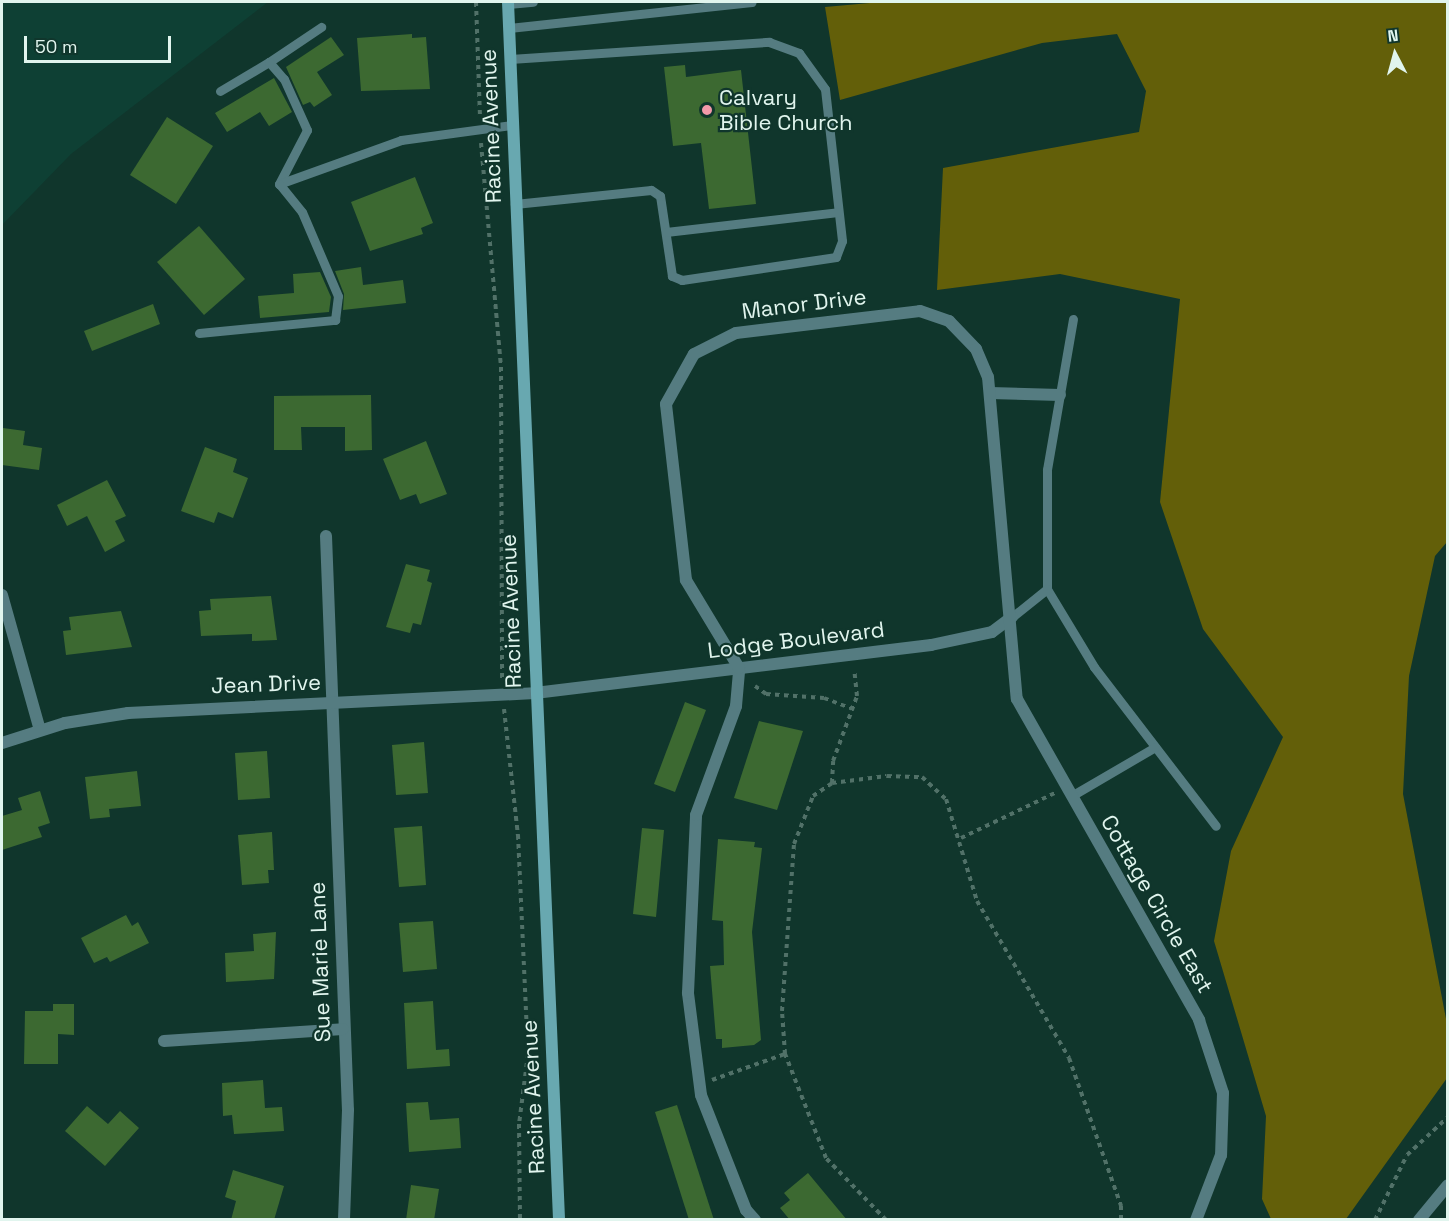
<!DOCTYPE html>
<html>
<head>
<meta charset="utf-8">
<style>
  body { margin:0 }
  #map { position:relative; width:1449px; height:1221px; overflow:hidden; background:#10362c; font-family:"Space Grotesk",sans-serif }
  div>[style] { position:absolute }
  [style*='--x'] { left:calc(var(--x)*1px); top:calc(var(--y)*1px); width:calc(var(--w)*1px); rotate:calc(var(--a)*1deg) }
  .built>* { inset:0; background:#0e4034 }
  .forest>* { inset:0; background:#635f09 }
  .building>* { inset:0; background:#3c6931 }
  .path>* { height:4px; margin-top:-2px; transform-origin:0; background:repeating-linear-gradient(90deg,#517168 0 4.5px,transparent 0 9px) }
  .service>* { height:9px; margin:-4.5px; padding:0 4.5px; transform-origin:4.5px; border-radius:4.5px; background:#557c81 }
  .minor>* { height:12px; margin:-6px; padding:0 6px; transform-origin:6px; border-radius:6px; background:#557c81 }
  .tertiary>* { height:12px; margin:-6px; padding:0 6px; transform-origin:6px; border-radius:6px; background:#557c81 }
  .secondary>* { height:12px; margin:-6px; padding:0 6px; transform-origin:6px; border-radius:6px; background:#68a8b0 }
  .dots>* { width:16px; height:16px; translate:-50% -50%; box-sizing:border-box; border:3px solid #10362c; border-radius:50% }
  span { translate:-50% -50%; white-space:nowrap; text-align:center; line-height:1.15; -webkit-text-stroke:4.5px #10362c; paint-order:stroke }
  .poi-label { font-size:22px; color:#e1f5ee }
  .left { translate:0 -50%; text-align:left }
  .street-label { font-size:22px; color:#e1f5ee }
  .frame { position:absolute; inset:0; border:3px solid #e1f5ee; pointer-events:none }
  .north { position:absolute; left:1365px; top:24px; width:60px; height:60px; -webkit-text-stroke:4px #10362c; paint-order:stroke; rotate:354deg; font-size:16px; font-weight:700; line-height:24px; text-align:center; color:#e1f5ee }
  .north::after { content:''; display:block; margin:auto; width:21px; height:27px; background:#e1f5ee; clip-path:polygon(50% 0,100% 100%,50% 72%,0 100%) }
  .scale { position:absolute; left:24px; top:36px; width:147px; height:27px; box-sizing:border-box; border:3px solid #e1f5ee; border-top:0; padding-left:8px; font-size:18px; line-height:21px; white-space:nowrap; color:#e1f5ee; -webkit-text-stroke:4px #10362c; paint-order:stroke }
</style>
</head>
<body>
<div id="map">
  <div class="built">
    <i style="clip-path:polygon(2px 2px,268px 2px,71px 154px,2px 225px)"></i>
  </div>
  <div class="forest">
    <i style="clip-path:polygon(881px 2px,1447px 2px,1447px 542px,1435px 556px,1409px 676px,1403px 794px,1447px 1024px,1447px 1078px,1346px 1219px,1271px 1219px,1262px 1199px,1266px 1116px,1214px 941px,1231px 851px,1283px 737px,1203px 629px,1160px 502px,1180px 299px,1060px 274px,937px 290px,943px 168px,1139px 132px,1146px 91px,1117px 34px,1042px 43px,840px 100px,825px 7px)"></i>
  </div>
  <div class="building">
    <i style="clip-path:polygon(412px 34px,412px 38px,426px 37px,430px 89px,361px 91px,357px 38px)"></i>
    <i style="clip-path:polygon(331px 37px,344px 55px,317px 72px,332px 95px,314px 107px,310px 102px,303px 105px,286px 67px)"></i>
    <i style="clip-path:polygon(685px 65px,686px 77px,741px 70px,756px 204px,709px 209px,701px 143px,673px 146px,664px 67px)"></i>
    <i style="clip-path:polygon(274px 78px,292px 112px,269px 126px,260px 112px,227px 132px,215px 113px)"></i>
    <i style="clip-path:polygon(167px 117px,213px 146px,176px 204px,130px 175px)"></i>
    <i style="clip-path:polygon(415px 177px,433px 223px,421px 228px,423px 234px,370px 251px,351px 202px)"></i>
    <i style="clip-path:polygon(199px 226px,245px 279px,204px 315px,157px 262px)"></i>
    <i style="clip-path:polygon(361px 267px,363px 285px,403px 280px,406px 303px,343px 310px,344px 294px,335px 271px)"></i>
    <i style="clip-path:polygon(320px 272px,331px 297px,329px 312px,260px 318px,258px 296px,294px 293px,293px 274px)"></i>
    <i style="clip-path:polygon(153px 304px,160px 324px,92px 351px,84px 331px)"></i>
    <i style="clip-path:polygon(371px 395px,372px 450px,345px 451px,345px 427px,301px 427px,302px 450px,274px 450px,274px 396px)"></i>
    <i style="clip-path:polygon(3px 428px,25px 431px,23px 445px,42px 448px,39px 470px,2px 465px)"></i>
    <i style="clip-path:polygon(426px 441px,447px 494px,420px 504px,416px 494px,400px 500px,383px 459px)"></i>
    <i style="clip-path:polygon(205px 447px,237px 459px,233px 472px,248px 478px,233px 518px,218px 512px,214px 523px,181px 511px)"></i>
    <i style="clip-path:polygon(107px 480px,126px 516px,115px 521px,125px 541px,105px 552px,87px 516px,67px 526px,57px 505px)"></i>
    <i style="clip-path:polygon(406px 564px,430px 570px,427px 581px,432px 583px,421px 625px,413px 623px,410px 633px,386px 627px)"></i>
    <i style="clip-path:polygon(271px 596px,277px 640px,252px 641px,252px 634px,201px 636px,199px 611px,211px 610px,210px 599px)"></i>
    <i style="clip-path:polygon(121px 611px,132px 647px,66px 655px,63px 631px,71px 630px,69px 617px)"></i>
    <i style="clip-path:polygon(685px 702px,706px 710px,675px 792px,654px 784px)"></i>
    <i style="clip-path:polygon(759px 721px,803px 731px,777px 810px,734px 798px)"></i>
    <i style="clip-path:polygon(424px 742px,428px 793px,396px 795px,392px 745px)"></i>
    <i style="clip-path:polygon(267px 751px,270px 798px,238px 800px,235px 753px)"></i>
    <i style="clip-path:polygon(137px 771px,141px 806px,109px 809px,110px 817px,90px 819px,85px 777px)"></i>
    <i style="clip-path:polygon(40px 791px,50px 823px,38px 827px,42px 837px,2px 850px,2px 816px,22px 810px,18px 798px)"></i>
    <i style="clip-path:polygon(422px 826px,426px 885px,399px 887px,394px 828px)"></i>
    <i style="clip-path:polygon(642px 828px,664px 830px,656px 917px,633px 914px)"></i>
    <i style="clip-path:polygon(272px 832px,274px 870px,268px 870px,269px 883px,242px 885px,238px 835px)"></i>
    <i style="clip-path:polygon(718px 839px,755px 842px,754px 847px,762px 848px,752px 932px,761px 1040px,754px 1045px,722px 1048px,722px 1039px,716px 1039px,710px 966px,724px 965px,723px 921px,712px 920px)"></i>
    <i style="clip-path:polygon(126px 915px,132px 926px,138px 922px,149px 943px,110px 962px,107px 957px,94px 963px,81px 938px)"></i>
    <i style="clip-path:polygon(433px 921px,437px 969px,403px 972px,399px 923px)"></i>
    <i style="clip-path:polygon(276px 932px,274px 979px,226px 982px,225px 953px,254px 951px,253px 934px)"></i>
    <i style="clip-path:polygon(433px 1001px,436px 1050px,449px 1049px,450px 1066px,407px 1069px,404px 1003px)"></i>
    <i style="clip-path:polygon(53px 1004px,74px 1004px,74px 1035px,58px 1034px,58px 1064px,24px 1064px,25px 1011px,53px 1011px)"></i>
    <i style="clip-path:polygon(263px 1080px,265px 1108px,282px 1107px,284px 1131px,234px 1134px,232px 1115px,223px 1116px,222px 1083px)"></i>
    <i style="clip-path:polygon(428px 1102px,430px 1120px,459px 1118px,461px 1148px,409px 1152px,406px 1103px)"></i>
    <i style="clip-path:polygon(677px 1105px,714px 1220px,689px 1220px,655px 1112px)"></i>
    <i style="clip-path:polygon(87px 1106px,108px 1124px,120px 1111px,139px 1128px,105px 1166px,65px 1131px)"></i>
    <i style="clip-path:polygon(233px 1170px,284px 1186px,274px 1220px,231px 1220px,236px 1201px,225px 1197px)"></i>
    <i style="clip-path:polygon(808px 1173px,847px 1220px,790px 1220px,780px 1208px,790px 1200px,784px 1193px)"></i>
    <i style="clip-path:polygon(411px 1185px,439px 1189px,434px 1220px,406px 1220px)"></i>
  </div>
  <div class="path">
    <i style="--x:476;--y:2;--w:116;--a:88"></i>
    <i style="--x:481;--y:143;--w:225;--a:84.9"></i>
    <i style="--x:501;--y:367;--w:314;--a:89.8"></i>
    <i style="--x:755;--y:686;--w:14;--a:36"></i>
    <i style="--x:766;--y:694;--w:58;--a:3.9"></i>
    <i style="--x:824;--y:698;--w:30;--a:21"></i>
    <i style="--x:504;--y:709;--w:127;--a:83.7"></i>
    <i style="--x:518;--y:835;--w:219;--a:87.4"></i>
    <i style="--x:528;--y:1054;--w:71;--a:97.3"></i>
    <i style="--x:519;--y:1124;--w:96;--a:89.4"></i>
    <i style="--x:832;--y:783;--w:22;--a:-87"></i>
    <i style="--x:833;--y:761;--w:69;--a:-69.7"></i>
    <i style="--x:857;--y:696;--w:27;--a:-96"></i>
    <i style="--x:961;--y:838;--w:104;--a:-25.6"></i>
    <i style="--x:712;--y:1080;--w:77;--a:-19.6"></i>
    <i style="--x:886;--y:1220;--w:86;--a:-134.1"></i>
    <i style="--x:826;--y:1158;--w:112;--a:-111.5"></i>
    <i style="--x:785;--y:1054;--w:43;--a:-94"></i>
    <i style="--x:782;--y:1011;--w:167;--a:-85.9"></i>
    <i style="--x:794;--y:844;--w:52;--a:-68.4"></i>
    <i style="--x:813;--y:796;--w:23;--a:-34"></i>
    <i style="--x:832;--y:783;--w:55;--a:-7.3"></i>
    <i style="--x:887;--y:776;--w:35;--a:2"></i>
    <i style="--x:922;--y:777;--w:33;--a:43"></i>
    <i style="--x:946;--y:799;--w:107;--a:73.1"></i>
    <i style="--x:977;--y:901;--w:182;--a:59.6"></i>
    <i style="--x:1069;--y:1058;--w:157;--a:70.6"></i>
    <i style="--x:1121;--y:1206;--w:14;--a:90"></i>
    <i style="--x:1375;--y:1220;--w:72;--a:-63.8"></i>
    <i style="--x:1407;--y:1155;--w:56;--a:-42.8"></i>
  </div>
  <div class="service">
    <i style="--x:508;--y:4;--w:25;--a:-5"></i>
    <i style="--x:509;--y:28;--w:244;--a:-6.1"></i>
    <i style="--x:510;--y:59;--w:260;--a:-3.8"></i>
    <i style="--x:769;--y:42;--w:32;--a:20"></i>
    <i style="--x:799;--y:53;--w:44;--a:54.2"></i>
    <i style="--x:825;--y:89;--w:153;--a:83.6"></i>
    <i style="--x:842;--y:241;--w:17;--a:111"></i>
    <i style="--x:836;--y:257;--w:156;--a:171.5"></i>
    <i style="--x:682;--y:280;--w:11;--a:-158"></i>
    <i style="--x:672;--y:276;--w:81;--a:-98.5"></i>
    <i style="--x:660;--y:196;--w:11;--a:-146"></i>
    <i style="--x:651;--y:190;--w:137;--a:174.1"></i>
    <i style="--x:269;--y:62;--w:63;--a:-33.9"></i>
    <i style="--x:220;--y:91;--w:57;--a:-30.6"></i>
    <i style="--x:269;--y:62;--w:23;--a:49"></i>
    <i style="--x:284;--y:79;--w:56;--a:65.7"></i>
    <i style="--x:307;--y:130;--w:61;--a:117.4"></i>
    <i style="--x:279;--y:184;--w:130;--a:-19.8"></i>
    <i style="--x:401;--y:140;--w:112;--a:-7.7"></i>
    <i style="--x:666;--y:232;--w:173;--a:-6.6"></i>
    <i style="--x:1073;--y:319;--w:153;--a:99.8"></i>
    <i style="--x:1047;--y:470;--w:119;--a:90"></i>
    <i style="--x:1047;--y:589;--w:91;--a:58.9"></i>
    <i style="--x:1094;--y:667;--w:200;--a:52.5"></i>
    <i style="--x:199;--y:333;--w:137;--a:-5.5"></i>
    <i style="--x:335;--y:320;--w:24;--a:-83"></i>
    <i style="--x:338;--y:296;--w:91;--a:-113.2"></i>
    <i style="--x:302;--y:212;--w:36;--a:-129"></i>
    <i style="--x:1012;--y:617;--w:45;--a:-38.7"></i>
    <i style="--x:1073;--y:795;--w:95;--a:-30.3"></i>
  </div>
  <div class="minor">
    <i style="--x:990;--y:393;--w:70;--a:1.6"></i>
    <i style="--x:326;--y:536;--w:574;--a:87.81"></i>
    <i style="--x:348;--y:1110;--w:110;--a:92.1"></i>
    <i style="--x:2;--y:595;--w:140;--a:74.3"></i>
    <i style="--x:2;--y:743;--w:66;--a:-17.6"></i>
    <i style="--x:65;--y:723;--w:64;--a:-9"></i>
    <i style="--x:128;--y:713;--w:407;--a:-2.8"></i>
    <i style="--x:535;--y:693;--w:399;--a:-6.9"></i>
    <i style="--x:931;--y:645;--w:62;--a:-12"></i>
    <i style="--x:992;--y:632;--w:25;--a:-37"></i>
    <i style="--x:164;--y:1041;--w:179;--a:-3.8"></i>
    <i style="--x:755;--y:1220;--w:13;--a:-132"></i>
    <i style="--x:746;--y:1210;--w:123;--a:-111.4"></i>
    <i style="--x:701;--y:1095;--w:103;--a:-97.3"></i>
    <i style="--x:688;--y:993;--w:178;--a:-87.4"></i>
    <i style="--x:696;--y:815;--w:116;--a:-69.8"></i>
    <i style="--x:736;--y:706;--w:38;--a:-85"></i>
    <i style="--x:739;--y:668;--w:103;--a:-121.1"></i>
    <i style="--x:686;--y:580;--w:177;--a:-96.5"></i>
    <i style="--x:666;--y:404;--w:57;--a:-60.8"></i>
    <i style="--x:694;--y:354;--w:47;--a:-26.6"></i>
    <i style="--x:736;--y:333;--w:185;--a:-6.8"></i>
    <i style="--x:920;--y:311;--w:31;--a:19"></i>
    <i style="--x:949;--y:321;--w:39;--a:46"></i>
    <i style="--x:976;--y:349;--w:30;--a:67"></i>
    <i style="--x:988;--y:377;--w:323;--a:84.9"></i>
    <i style="--x:1017;--y:699;--w:369;--a:60.4"></i>
    <i style="--x:1199;--y:1020;--w:77;--a:71.8"></i>
    <i style="--x:1223;--y:1093;--w:62;--a:91.8"></i>
    <i style="--x:1221;--y:1155;--w:70;--a:111"></i>
  </div>
  <div class="tertiary">
    <i style="--x:1419;--y:1220;--w:45;--a:-50.4"></i>
  </div>
  <div class="secondary">
    <i style="--x:508;--y:2;--w:1219;--a:87.6"></i>
  </div>
  <div class="dots">
    <i style="left:707px;top:110px;background:#f39aaa"></i>
  </div>
  <div class="poi-label">
    <span class="left" style="left:719px;top:110px">Calvary<br>Bible Church</span>
  </div>
  <div class="street-label">
    <span style="left:491px;top:126px;rotate:-92deg">Racine Avenue</span>
    <span style="left:804px;top:304px;rotate:-7deg">Manor Drive</span>
    <span style="left:511px;top:611px;rotate:-92deg">Racine Avenue</span>
    <span style="left:796px;top:640px;rotate:-7deg">Lodge Boulevard</span>
    <span style="left:266px;top:684px;rotate:-2deg">Jean Drive</span>
    <span style="left:1157px;top:904px;rotate:60deg">Cottage Circle East</span>
    <span style="left:320px;top:962px;rotate:-92deg">Sue Marie Lane</span>
    <span style="left:533px;top:1097px;rotate:-93deg">Racine Avenue</span>
  </div>
  <div class="frame"></div>
  <div class="north">N</div>
  <div class="scale">50 m</div>
</div>
</body>
</html>
